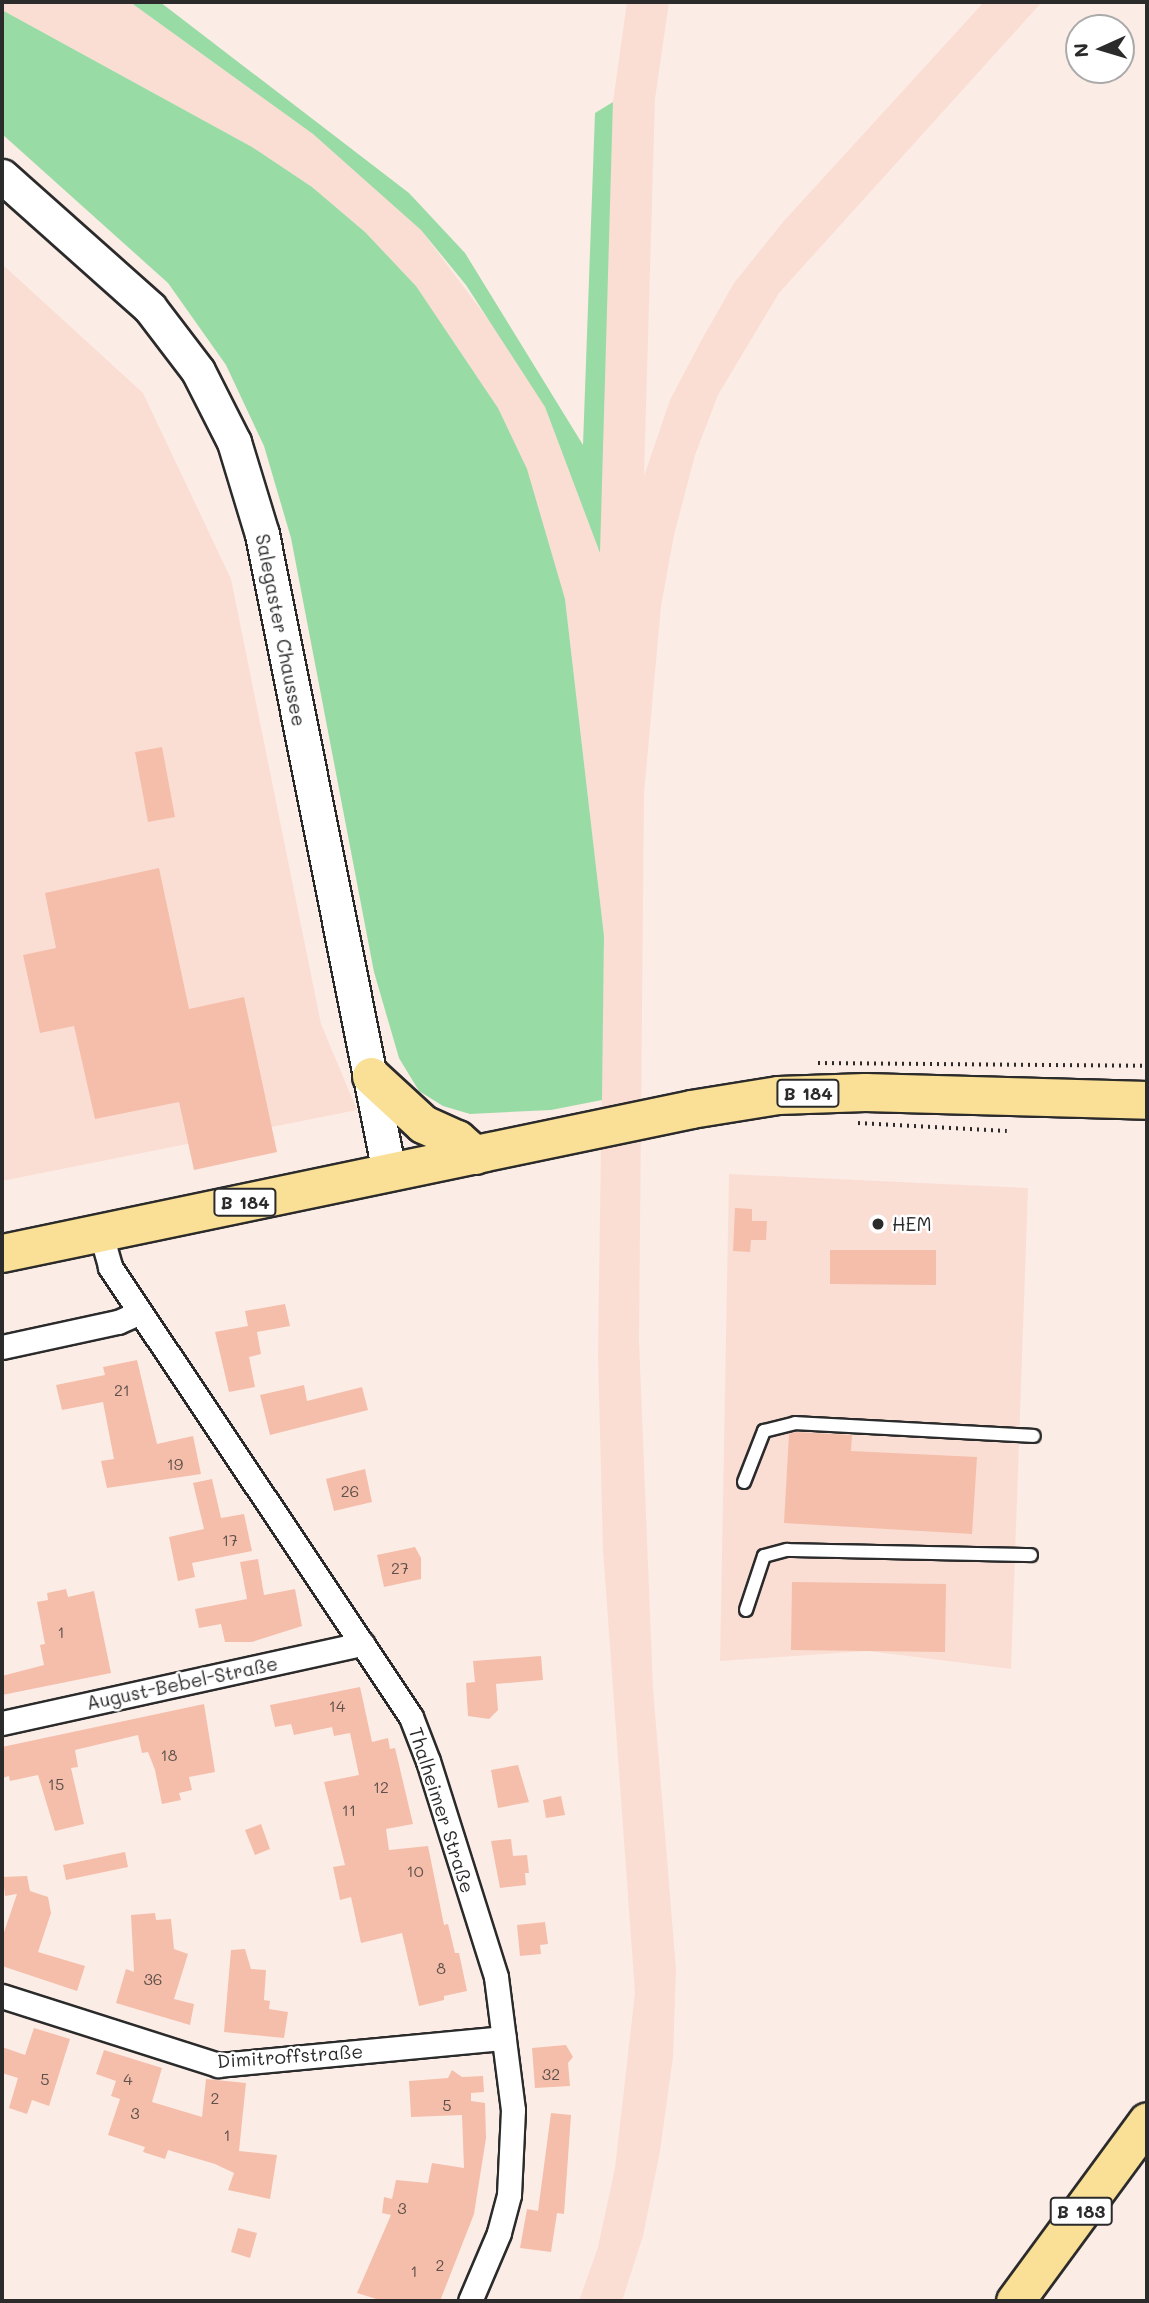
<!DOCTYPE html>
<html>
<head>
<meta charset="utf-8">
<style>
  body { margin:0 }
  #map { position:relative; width:1149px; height:2303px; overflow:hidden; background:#fcece6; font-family:Mali,sans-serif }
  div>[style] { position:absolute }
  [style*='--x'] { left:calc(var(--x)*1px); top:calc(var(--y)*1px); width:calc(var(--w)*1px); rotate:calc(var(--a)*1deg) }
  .built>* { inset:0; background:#faded4 }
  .green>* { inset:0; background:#99dba5 }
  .building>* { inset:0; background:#f5beaa }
  .path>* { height:3.5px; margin-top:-1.75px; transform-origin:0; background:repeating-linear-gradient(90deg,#2b2b2b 0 2px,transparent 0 7px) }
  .roads { filter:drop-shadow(2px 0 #2b2b2b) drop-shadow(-2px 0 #2b2b2b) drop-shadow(0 2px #2b2b2b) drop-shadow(0 -2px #2b2b2b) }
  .service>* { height:12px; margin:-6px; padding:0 6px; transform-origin:6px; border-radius:6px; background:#fff }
  .minor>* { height:23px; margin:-11.5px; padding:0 11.5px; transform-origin:11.5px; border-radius:11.5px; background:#fff }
  .secondary>* { height:33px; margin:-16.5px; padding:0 16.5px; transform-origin:16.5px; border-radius:16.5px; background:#fff }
  .primary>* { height:37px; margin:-18.5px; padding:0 18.5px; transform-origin:18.5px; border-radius:18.5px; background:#fadf96 }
  .dots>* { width:19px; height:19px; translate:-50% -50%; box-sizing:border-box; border:4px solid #fff; border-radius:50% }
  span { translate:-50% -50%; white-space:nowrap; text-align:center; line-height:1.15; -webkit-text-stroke:5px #fff; paint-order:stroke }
  .number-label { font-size:16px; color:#5e504b }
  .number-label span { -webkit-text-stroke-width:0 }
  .shield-label span { padding:2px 5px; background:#fff; border:2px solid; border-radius:5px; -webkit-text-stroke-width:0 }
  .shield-label { font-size:18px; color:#2b2b2b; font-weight:700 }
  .street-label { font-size:19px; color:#2b2b2b }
  .poi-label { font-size:19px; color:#2b2b2b }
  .left { translate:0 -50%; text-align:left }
  .frame { position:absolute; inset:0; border:4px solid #2b2b2b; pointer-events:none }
  .north { position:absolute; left:1065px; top:14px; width:70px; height:70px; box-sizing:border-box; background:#fff; border:2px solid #aaa; border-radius:50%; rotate:266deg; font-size:19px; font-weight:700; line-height:28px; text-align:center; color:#2b2b2b }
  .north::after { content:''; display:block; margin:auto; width:24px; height:32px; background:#2b2b2b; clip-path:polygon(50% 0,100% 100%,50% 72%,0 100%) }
</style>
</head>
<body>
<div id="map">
  <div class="built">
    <i style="clip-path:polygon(2px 2px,130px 2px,313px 134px,372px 184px,421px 230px,506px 343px,545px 407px,599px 550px,613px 102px,627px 2px,669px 2px,655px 99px,644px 476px,670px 400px,701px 341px,734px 283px,783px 222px,984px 2px,1042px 2px,779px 293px,718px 395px,695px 455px,674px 535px,661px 606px,644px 794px,639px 1340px,653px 1688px,676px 1969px,673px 2057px,660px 2151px,643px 2236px,622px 2301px,579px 2301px,598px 2247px,615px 2168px,635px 1993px,603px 1550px,598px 1354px,604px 936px,565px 599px,498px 408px,416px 286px,365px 232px,312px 187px,252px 147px,2px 10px)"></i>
    <i style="clip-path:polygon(2px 264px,143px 393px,231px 579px,321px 1024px,357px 1110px,2px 1181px)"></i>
    <i style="clip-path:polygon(729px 1174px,1028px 1188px,1011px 1669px,868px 1651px,720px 1661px)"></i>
  </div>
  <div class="green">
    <i style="clip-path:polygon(130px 2px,160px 2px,409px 193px,465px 253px,583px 445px,595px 113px,613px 102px,600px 553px,545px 407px,466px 285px,421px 230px,313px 134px)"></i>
    <i style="clip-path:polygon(2px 10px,252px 147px,312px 187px,365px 232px,416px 286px,498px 408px,527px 469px,565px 599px,604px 936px,602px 1100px,551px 1110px,470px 1114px,443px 1106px,419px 1091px,399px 1058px,374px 972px,291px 538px,264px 446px,226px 365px,168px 283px,2px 134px)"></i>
  </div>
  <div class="building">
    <i style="clip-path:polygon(162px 747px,175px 817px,148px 822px,135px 752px)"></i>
    <i style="clip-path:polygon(159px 868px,189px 1009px,244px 997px,277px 1152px,194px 1170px,179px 1102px,95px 1119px,74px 1026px,40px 1033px,23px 955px,56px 948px,45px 893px)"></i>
    <i style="clip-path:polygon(735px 1208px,752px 1209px,752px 1221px,767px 1221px,766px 1240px,751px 1240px,750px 1252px,733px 1251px)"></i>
    <i style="clip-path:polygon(830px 1250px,936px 1250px,936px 1285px,830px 1284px)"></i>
    <i style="clip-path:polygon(285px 1304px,290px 1326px,257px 1332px,261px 1354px,249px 1357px,255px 1387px,229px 1392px,215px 1332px,248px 1326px,245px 1311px)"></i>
    <i style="clip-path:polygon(137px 1360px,157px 1444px,193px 1436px,201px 1474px,107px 1488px,101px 1461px,114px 1459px,103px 1402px,62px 1410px,56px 1385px,105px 1375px,103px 1367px)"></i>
    <i style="clip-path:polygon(304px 1385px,307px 1401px,362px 1387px,368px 1410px,270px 1435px,260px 1395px)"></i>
    <i style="clip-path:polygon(796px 1432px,852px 1435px,851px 1451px,977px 1457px,972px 1534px,784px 1523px,789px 1434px)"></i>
    <i style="clip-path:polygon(365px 1469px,372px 1502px,334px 1511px,326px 1479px)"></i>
    <i style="clip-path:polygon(212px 1479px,221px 1518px,244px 1514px,252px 1551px,192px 1563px,195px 1577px,178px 1581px,169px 1537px,204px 1529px,193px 1483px)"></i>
    <i style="clip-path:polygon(415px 1547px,421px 1558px,421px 1579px,384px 1587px,377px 1555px)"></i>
    <i style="clip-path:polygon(258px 1559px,264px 1595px,295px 1589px,302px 1626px,252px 1642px,225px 1642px,221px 1624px,199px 1628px,195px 1609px,247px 1599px,240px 1562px)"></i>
    <i style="clip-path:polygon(792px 1582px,946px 1584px,945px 1652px,791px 1650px)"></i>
    <i style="clip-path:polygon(66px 1589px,68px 1597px,94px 1591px,111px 1673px,2px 1695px,2px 1676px,44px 1665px,40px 1645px,45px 1644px,37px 1602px,48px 1600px,47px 1593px)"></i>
    <i style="clip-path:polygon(541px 1656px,543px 1680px,496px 1684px,498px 1710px,489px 1719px,468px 1716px,466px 1683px,475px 1682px,473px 1661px)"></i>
    <i style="clip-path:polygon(360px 1687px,372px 1742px,388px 1738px,390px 1749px,395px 1748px,413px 1824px,386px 1829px,389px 1850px,428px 1846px,444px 1925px,448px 1924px,455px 1953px,459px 1953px,467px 1991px,444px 1996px,444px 2000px,419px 2006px,402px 1933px,361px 1943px,351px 1897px,340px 1900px,333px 1867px,345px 1865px,324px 1782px,359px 1775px,350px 1733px,334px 1736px,332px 1727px,294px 1735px,291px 1724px,275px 1727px,270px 1705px)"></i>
    <i style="clip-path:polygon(204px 1704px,215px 1772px,189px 1777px,192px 1790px,179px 1793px,181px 1800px,162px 1804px,155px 1770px,148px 1752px,142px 1753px,138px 1735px,75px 1750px,78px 1767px,71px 1768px,84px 1824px,55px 1831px,38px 1775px,10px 1781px,9px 1776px,2px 1778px,2px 1747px)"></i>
    <i style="clip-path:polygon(518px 1765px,529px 1802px,498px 1808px,491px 1770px)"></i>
    <i style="clip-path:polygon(561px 1796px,565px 1815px,546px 1818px,543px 1800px)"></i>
    <i style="clip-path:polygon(261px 1824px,270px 1849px,255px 1855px,245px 1830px)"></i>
    <i style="clip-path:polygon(511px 1839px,513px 1856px,527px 1855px,529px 1873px,525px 1873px,526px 1885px,500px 1888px,491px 1841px)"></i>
    <i style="clip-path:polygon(125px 1852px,128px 1867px,66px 1880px,63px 1865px)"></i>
    <i style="clip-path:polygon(27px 1876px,30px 1891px,48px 1897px,51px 1913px,38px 1952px,85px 1966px,77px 1991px,2px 1966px,2px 1938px,17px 1894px,5px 1896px,3px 1877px)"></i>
    <i style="clip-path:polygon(155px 1913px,156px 1920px,171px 1919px,174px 1949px,188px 1954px,174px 1999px,194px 2004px,190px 2025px,116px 2003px,126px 1969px,134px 1972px,131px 1915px)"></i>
    <i style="clip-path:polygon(545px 1922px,548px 1944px,540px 1945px,541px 1954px,520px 1956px,517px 1925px)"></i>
    <i style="clip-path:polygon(245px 1949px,251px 1969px,266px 1970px,264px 2000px,270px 2001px,269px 2009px,288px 2012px,284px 2038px,224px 2032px,231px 1950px)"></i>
    <i style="clip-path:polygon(34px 2028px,70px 2039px,49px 2106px,32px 2100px,27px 2114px,9px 2108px,18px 2078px,2px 2073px,2px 2047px,25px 2055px)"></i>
    <i style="clip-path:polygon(566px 2045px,573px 2057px,568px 2063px,570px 2086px,535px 2088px,532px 2048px)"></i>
    <i style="clip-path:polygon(104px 2050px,162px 2068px,152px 2102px,202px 2117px,206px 2079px,246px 2083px,239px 2151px,277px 2155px,270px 2199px,228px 2190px,234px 2173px,215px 2164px,168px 2150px,165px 2159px,143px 2152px,145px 2147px,108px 2135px,120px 2099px,111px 2096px,116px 2081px,96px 2074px)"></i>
    <i style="clip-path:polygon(452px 2070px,462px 2077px,483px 2076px,484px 2092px,471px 2093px,471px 2101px,485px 2103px,486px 2138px,474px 2214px,440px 2301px,383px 2301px,357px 2293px,391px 2215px,382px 2213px,384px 2197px,392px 2199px,396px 2180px,428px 2183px,432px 2163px,464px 2168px,462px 2115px,411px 2117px,409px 2081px,448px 2078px)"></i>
    <i style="clip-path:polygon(551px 2113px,571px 2115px,564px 2214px,557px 2213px,551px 2252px,520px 2248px,527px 2209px,538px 2211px)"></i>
    <i style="clip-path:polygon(238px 2228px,257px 2233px,250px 2258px,231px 2252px)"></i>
  </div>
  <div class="path">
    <i style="--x:818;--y:1063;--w:329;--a:0.5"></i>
    <i style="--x:858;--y:1123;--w:149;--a:3.1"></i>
  </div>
  <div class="roads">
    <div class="service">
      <i style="--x:744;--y:1482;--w:55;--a:-68.6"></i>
      <i style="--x:764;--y:1431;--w:32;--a:-14"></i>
      <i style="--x:795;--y:1423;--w:239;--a:3.1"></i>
      <i style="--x:746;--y:1610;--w:57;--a:-71.6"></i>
      <i style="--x:764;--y:1556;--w:24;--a:-15"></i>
      <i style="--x:787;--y:1550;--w:244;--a:1.2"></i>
    </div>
    <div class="minor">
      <i style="--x:100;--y:1231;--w:37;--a:74"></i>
      <i style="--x:110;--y:1267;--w:541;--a:56.22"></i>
      <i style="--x:411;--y:1717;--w:47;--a:68.9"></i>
      <i style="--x:428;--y:1761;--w:226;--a:72.5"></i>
      <i style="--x:496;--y:1977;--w:134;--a:82.7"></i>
      <i style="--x:513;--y:2110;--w:85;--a:92.7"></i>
      <i style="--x:509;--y:2195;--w:39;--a:105"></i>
      <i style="--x:499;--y:2233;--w:74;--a:113.1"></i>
      <i style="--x:2;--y:1347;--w:119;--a:-12.2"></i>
      <i style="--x:118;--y:1322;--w:24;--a:-24"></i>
      <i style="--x:2;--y:1723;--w:369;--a:-12.4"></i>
      <i style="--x:2;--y:1996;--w:227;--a:17.7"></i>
      <i style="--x:218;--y:2065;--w:287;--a:-5.4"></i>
    </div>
    <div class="secondary">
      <i style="--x:2;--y:176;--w:198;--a:41.7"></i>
      <i style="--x:150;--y:308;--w:79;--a:52.7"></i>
      <i style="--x:198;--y:371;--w:80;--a:63.1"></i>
      <i style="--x:234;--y:442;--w:96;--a:73.1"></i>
      <i style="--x:262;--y:534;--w:651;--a:78.74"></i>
    </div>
    <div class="primary">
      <i style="--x:371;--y:1076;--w:71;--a:42.7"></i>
      <i style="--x:423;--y:1124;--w:37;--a:24"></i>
      <i style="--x:457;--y:1139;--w:24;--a:42"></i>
      <i style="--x:2;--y:1253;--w:704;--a:-11.8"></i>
      <i style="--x:691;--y:1109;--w:88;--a:-9.1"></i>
      <i style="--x:778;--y:1095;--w:87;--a:-2"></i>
      <i style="--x:865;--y:1092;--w:282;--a:1.6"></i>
      <i style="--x:1015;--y:2301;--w:223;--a:-53.7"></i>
    </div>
  </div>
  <div class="dots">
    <i style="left:878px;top:1224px;background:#2b2b2b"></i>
  </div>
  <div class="number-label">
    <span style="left:122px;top:1390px">21</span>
    <span style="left:175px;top:1464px">19</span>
    <span style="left:350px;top:1491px">26</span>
    <span style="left:230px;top:1540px">17</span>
    <span style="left:400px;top:1568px">27</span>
    <span style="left:61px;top:1632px">1</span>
    <span style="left:337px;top:1706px">14</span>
    <span style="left:169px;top:1755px">18</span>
    <span style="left:56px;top:1784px">15</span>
    <span style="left:381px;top:1787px">12</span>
    <span style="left:349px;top:1810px">11</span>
    <span style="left:415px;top:1871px">10</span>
    <span style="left:441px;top:1968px">8</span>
    <span style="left:153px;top:1979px">36</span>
    <span style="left:551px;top:2074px">32</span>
    <span style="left:45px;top:2079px">5</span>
    <span style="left:128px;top:2079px">4</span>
    <span style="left:215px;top:2098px">2</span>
    <span style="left:447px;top:2105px">5</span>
    <span style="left:135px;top:2113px">3</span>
    <span style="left:227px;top:2135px">1</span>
    <span style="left:402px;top:2208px">3</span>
    <span style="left:440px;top:2265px">2</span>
    <span style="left:414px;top:2271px">1</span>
  </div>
  <div class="shield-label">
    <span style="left:808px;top:1093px">B 184</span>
    <span style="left:245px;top:1202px">B 184</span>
    <span style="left:1081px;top:2211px">B 183</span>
  </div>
  <div class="street-label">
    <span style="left:281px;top:630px;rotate:79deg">Salegaster Chaussee</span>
    <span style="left:182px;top:1683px;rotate:-12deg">August-Bebel-Straße</span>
    <span style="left:442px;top:1810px;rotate:72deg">Thalheimer Straße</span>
    <span style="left:290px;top:2056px;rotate:-4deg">Dimitroffstraße</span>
  </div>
  <div class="poi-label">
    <span class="left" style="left:892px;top:1224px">HEM</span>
  </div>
  <div class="frame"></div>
  <div class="north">N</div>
</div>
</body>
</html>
